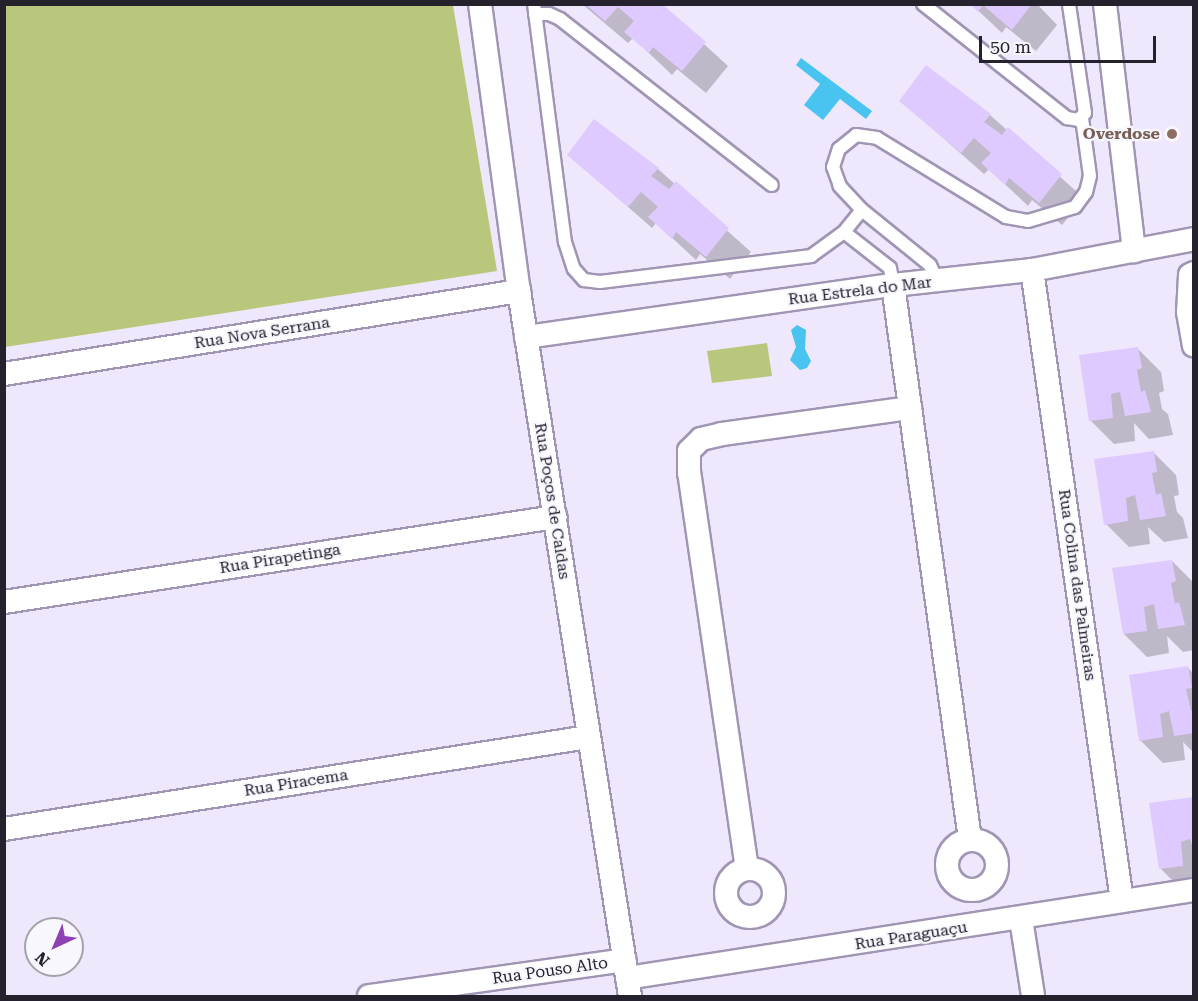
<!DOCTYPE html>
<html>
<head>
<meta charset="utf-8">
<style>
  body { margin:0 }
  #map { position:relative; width:1198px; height:1001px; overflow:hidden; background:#efe7fb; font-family:"Roboto Serif",serif }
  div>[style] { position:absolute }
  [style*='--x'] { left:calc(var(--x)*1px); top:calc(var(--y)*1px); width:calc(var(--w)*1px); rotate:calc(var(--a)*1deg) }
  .green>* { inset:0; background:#b9c77c }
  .water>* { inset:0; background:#49c4f0 }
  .shadow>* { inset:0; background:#0003 }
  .building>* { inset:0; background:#decafe }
  .roads { filter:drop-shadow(2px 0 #a195b4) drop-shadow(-2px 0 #a195b4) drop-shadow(0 2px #a195b4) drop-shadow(0 -2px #a195b4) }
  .service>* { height:12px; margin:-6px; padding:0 6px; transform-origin:6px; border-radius:6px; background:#fff }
  .minor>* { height:22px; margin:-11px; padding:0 11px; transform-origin:11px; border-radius:11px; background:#fff }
  .minor>.ring { margin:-11px; padding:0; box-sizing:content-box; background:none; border:22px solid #fff; border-radius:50% }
  .dots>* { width:16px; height:16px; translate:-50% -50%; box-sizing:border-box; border:3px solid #f9f7fe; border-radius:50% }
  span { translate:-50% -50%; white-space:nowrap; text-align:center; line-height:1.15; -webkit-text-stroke:4.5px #f9f7fe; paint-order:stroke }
  .education-label { font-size:16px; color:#785e54; font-weight:700 }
  .right { translate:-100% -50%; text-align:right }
  .street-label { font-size:16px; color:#25212d }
  .frame { position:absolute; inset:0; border:6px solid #25212d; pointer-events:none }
  .north { position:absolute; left:24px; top:917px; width:60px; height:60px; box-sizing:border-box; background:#f9f7fe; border:2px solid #a4a1aa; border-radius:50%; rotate:224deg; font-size:16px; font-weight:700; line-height:24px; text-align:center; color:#25212d }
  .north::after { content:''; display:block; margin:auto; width:21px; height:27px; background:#8d41b3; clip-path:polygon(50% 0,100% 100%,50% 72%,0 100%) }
  .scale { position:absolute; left:979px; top:36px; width:177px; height:27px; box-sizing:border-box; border:3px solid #25212d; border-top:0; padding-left:8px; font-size:18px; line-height:21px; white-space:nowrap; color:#25212d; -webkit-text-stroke:4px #f9f7fe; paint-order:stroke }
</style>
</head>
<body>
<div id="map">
  <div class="green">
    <i style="clip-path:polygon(5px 4px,453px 5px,497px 271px,5px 347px)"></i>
    <i style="clip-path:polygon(767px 343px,772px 376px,712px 383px,707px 351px)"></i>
  </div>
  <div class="water">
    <i style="clip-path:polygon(801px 58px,872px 111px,866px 119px,840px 99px,823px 120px,804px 105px,820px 84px,796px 65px)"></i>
    <i style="clip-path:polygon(797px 325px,806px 330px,805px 349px,811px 361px,807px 368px,800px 370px,790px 360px,796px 347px,791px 330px)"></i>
  </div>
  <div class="shadow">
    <i style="clip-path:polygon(582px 4px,660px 4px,728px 66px,706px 93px,677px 69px,672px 75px,633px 38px,628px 43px)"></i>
    <i style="clip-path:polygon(971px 4px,1037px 4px,1057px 25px,1036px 51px,1006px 27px,1002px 33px)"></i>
    <i style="clip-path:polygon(901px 101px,990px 115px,1084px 198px,1062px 225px,1032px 200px,1028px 206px,989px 169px,984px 174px)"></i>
    <i style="clip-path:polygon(594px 121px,658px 169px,751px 252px,730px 279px,700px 254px,696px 260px,656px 223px,652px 228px,569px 155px)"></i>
    <i style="clip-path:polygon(1138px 349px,1161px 372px,1164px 391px,1159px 393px,1162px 409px,1168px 414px,1173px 435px,1149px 439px,1134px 423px,1135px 441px,1114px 444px,1091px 421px)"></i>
    <i style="clip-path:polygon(1153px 452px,1176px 475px,1179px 495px,1174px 496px,1177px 512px,1183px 518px,1188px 538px,1164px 542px,1148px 527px,1150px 544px,1129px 547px,1106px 524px)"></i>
    <i style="clip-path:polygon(1172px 561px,1194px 583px,1194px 650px,1183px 652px,1167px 636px,1169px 653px,1147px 657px,1124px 634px)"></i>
    <i style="clip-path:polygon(1188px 668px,1194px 674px,1194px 753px,1183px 742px,1185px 760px,1163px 763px,1140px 740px)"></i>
    <i style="clip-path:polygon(1194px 798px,1194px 890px,1184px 892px,1161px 869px)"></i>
  </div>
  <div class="building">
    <i style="clip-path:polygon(585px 4px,662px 4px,706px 42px,682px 71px,653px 47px,649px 53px,624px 32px,634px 21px,618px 7px,605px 21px)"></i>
    <i style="clip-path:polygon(970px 4px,1032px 4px,1012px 30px,983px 5px,978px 12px)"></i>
    <i style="clip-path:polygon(926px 65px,991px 114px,984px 122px,1002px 135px,1008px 127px,1062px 174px,1039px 203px,1009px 178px,1005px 185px,981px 163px,991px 153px,974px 138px,961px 153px,899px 101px)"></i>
    <i style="clip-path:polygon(594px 119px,659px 168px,651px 176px,669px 189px,676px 181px,729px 228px,706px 257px,676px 232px,672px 239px,648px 217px,658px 207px,641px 192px,628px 207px,567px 155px)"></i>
    <i style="clip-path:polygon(1138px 347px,1142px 368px,1137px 370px,1141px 392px,1145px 390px,1151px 412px,1125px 416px,1120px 392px,1111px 394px,1113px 418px,1089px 421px,1079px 355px)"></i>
    <i style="clip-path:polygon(1154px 451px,1157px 472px,1152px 473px,1156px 495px,1161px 493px,1166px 516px,1140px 520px,1135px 495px,1126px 498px,1128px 521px,1104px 525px,1094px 459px)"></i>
    <i style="clip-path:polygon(1172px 560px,1176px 581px,1171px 583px,1175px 604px,1179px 602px,1185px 625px,1158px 629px,1154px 604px,1144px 607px,1147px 631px,1123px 634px,1112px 568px)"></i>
    <i style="clip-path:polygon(1188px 666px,1192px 688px,1186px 689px,1191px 711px,1194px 710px,1194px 733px,1174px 736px,1169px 711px,1160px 714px,1163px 737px,1139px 741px,1129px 675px)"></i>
    <i style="clip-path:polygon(1194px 797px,1194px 852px,1190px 839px,1181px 842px,1183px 866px,1159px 869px,1149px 803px)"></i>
  </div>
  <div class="roads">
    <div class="service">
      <i style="--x:534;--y:4;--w:240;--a:82.6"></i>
      <i style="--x:565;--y:242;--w:28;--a:72"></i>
      <i style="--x:574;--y:269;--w:15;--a:48"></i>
      <i style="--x:584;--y:280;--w:16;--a:7"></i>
      <i style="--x:600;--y:282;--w:213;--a:-7"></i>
      <i style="--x:811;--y:256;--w:41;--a:-36"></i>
      <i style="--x:844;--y:232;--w:28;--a:-51"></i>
      <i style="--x:862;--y:210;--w:87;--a:39"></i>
      <i style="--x:930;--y:265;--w:17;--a:66"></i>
      <i style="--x:923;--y:4;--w:184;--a:38.4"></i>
      <i style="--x:1067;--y:118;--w:11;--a:10"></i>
      <i style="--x:1078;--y:120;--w:10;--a:-45"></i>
      <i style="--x:1085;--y:113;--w:110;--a:-98.4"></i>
      <i style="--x:535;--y:14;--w:14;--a:0"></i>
      <i style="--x:549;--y:14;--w:12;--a:24"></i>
      <i style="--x:560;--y:19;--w:269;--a:38.1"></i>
      <i style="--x:862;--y:210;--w:33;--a:-133"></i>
      <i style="--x:840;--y:186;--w:20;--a:-110"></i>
      <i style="--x:833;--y:167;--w:19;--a:-72"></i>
      <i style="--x:839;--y:149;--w:22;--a:-39"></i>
      <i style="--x:856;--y:135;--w:21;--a:8"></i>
      <i style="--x:877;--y:138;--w:151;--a:31.5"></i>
      <i style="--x:1006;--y:217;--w:22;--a:10"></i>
      <i style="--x:1028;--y:221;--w:49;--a:-16.6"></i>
      <i style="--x:1075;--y:207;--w:19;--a:-54"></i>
      <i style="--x:1086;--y:192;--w:16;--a:-76"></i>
      <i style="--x:1090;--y:176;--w:59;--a:-97.9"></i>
      <i style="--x:844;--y:232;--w:58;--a:38"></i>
      <i style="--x:890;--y:268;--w:17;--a:80"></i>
    </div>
    <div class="minor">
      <i style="--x:480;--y:4;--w:290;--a:82.3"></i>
      <i style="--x:519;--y:291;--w:714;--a:81.05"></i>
      <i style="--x:1105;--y:4;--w:249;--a:83.3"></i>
      <i style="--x:1032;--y:270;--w:637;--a:81.88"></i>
      <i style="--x:1194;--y:273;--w:4;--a:153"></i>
      <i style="--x:1190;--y:275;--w:37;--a:93"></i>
      <i style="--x:1188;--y:312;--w:34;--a:80"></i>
      <i style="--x:893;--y:285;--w:559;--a:82.09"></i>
      <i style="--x:526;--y:337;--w:371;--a:-8.1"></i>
      <i style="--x:893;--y:285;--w:140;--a:-6.2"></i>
      <i style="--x:1032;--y:270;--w:165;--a:-10.8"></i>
      <i style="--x:4;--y:374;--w:522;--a:-9.16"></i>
      <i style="--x:4;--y:602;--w:558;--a:-8.77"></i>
      <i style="--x:4;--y:829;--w:591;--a:-8.95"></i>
      <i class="ring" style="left:947px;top:840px;width:28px;height:28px"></i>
      <i class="ring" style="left:726px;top:869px;width:26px;height:26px"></i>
      <i style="--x:747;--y:869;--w:400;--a:-98.3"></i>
      <i style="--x:689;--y:473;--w:22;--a:-90"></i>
      <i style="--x:689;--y:451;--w:17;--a:-45"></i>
      <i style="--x:701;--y:439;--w:22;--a:-13"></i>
      <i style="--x:722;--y:434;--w:190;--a:-7.9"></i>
      <i style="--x:1021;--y:919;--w:78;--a:81.1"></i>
      <i style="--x:627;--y:978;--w:574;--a:-8.82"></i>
      <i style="--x:369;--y:996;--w:258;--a:-8"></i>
    </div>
  </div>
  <div class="dots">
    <i style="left:1172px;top:134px;background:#8d6e63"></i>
  </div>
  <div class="education-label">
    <span class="right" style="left:1160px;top:134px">Overdose</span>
  </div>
  <div class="street-label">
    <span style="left:860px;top:291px;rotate:-7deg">Rua Estrela do Mar</span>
    <span style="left:262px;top:333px;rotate:-9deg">Rua Nova Serrana</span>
    <span style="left:552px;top:501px;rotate:81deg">Rua Poços de Caldas</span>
    <span style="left:280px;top:559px;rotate:-9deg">Rua Pirapetinga</span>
    <span style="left:1077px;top:585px;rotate:82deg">Rua Colina das Palmeiras</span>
    <span style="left:296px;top:783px;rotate:-9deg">Rua Piracema</span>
    <span style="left:911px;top:936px;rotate:-9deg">Rua Paraguaçu</span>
    <span style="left:550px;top:971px;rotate:-8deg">Rua Pouso Alto</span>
  </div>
  <div class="frame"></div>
  <div class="north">N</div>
  <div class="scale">50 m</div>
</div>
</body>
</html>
